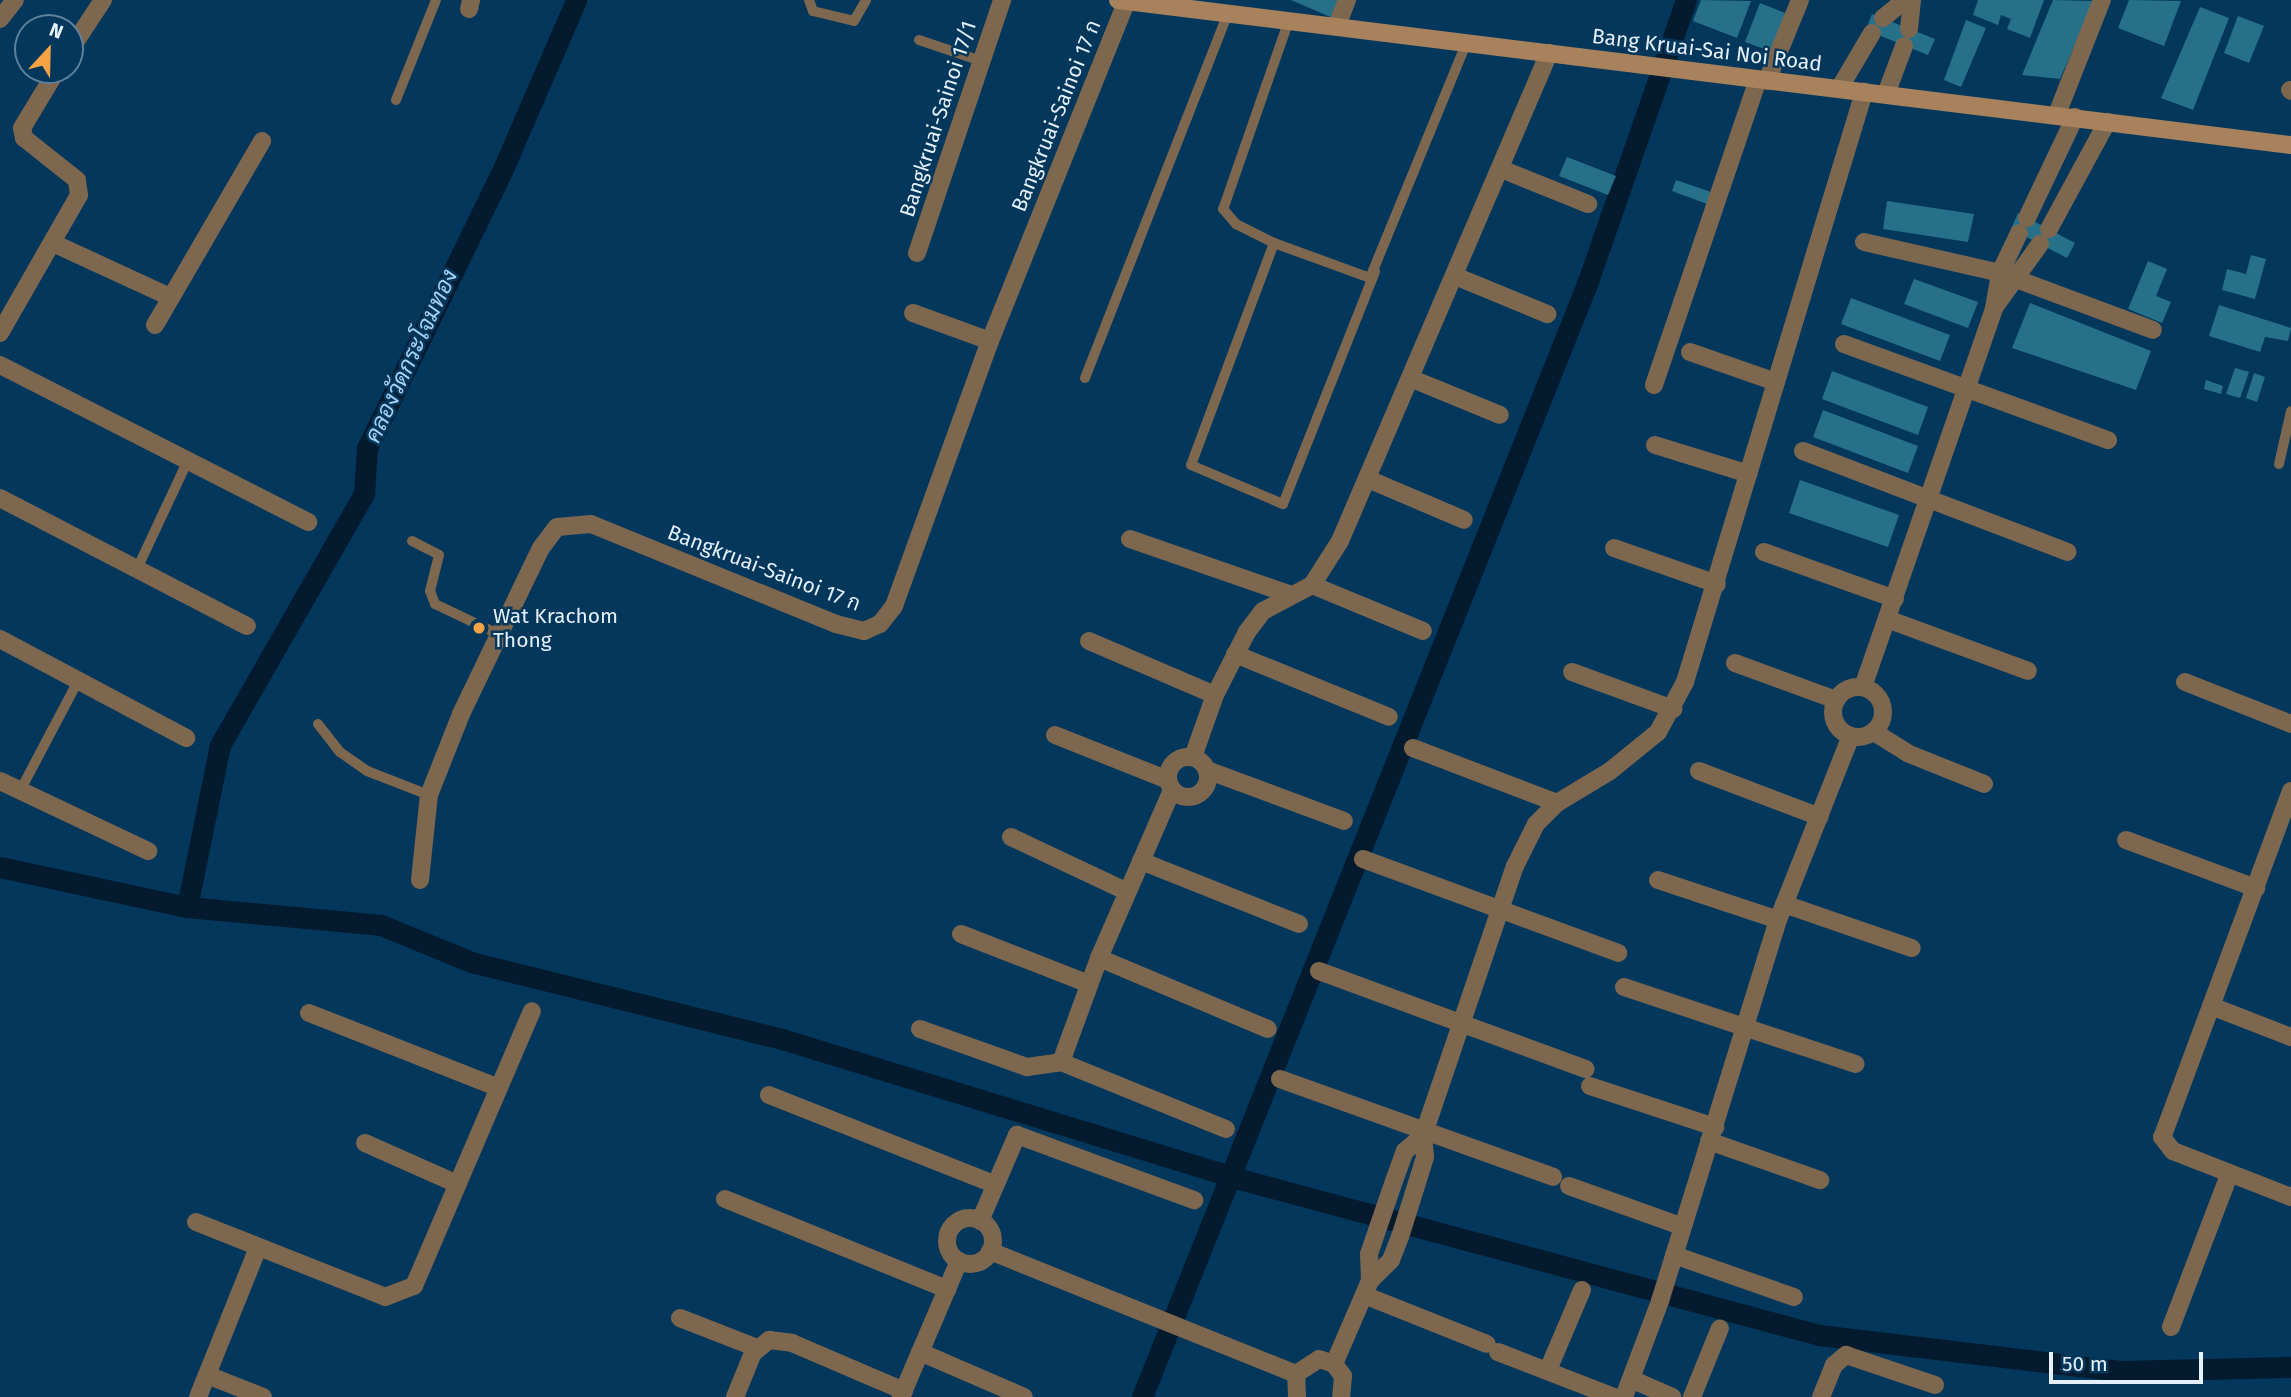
<!DOCTYPE html>
<html>
<head>
<meta charset="utf-8">
<style>
  body { margin:0 }
  #map { position:relative; width:2291px; height:1397px; overflow:hidden; background:#03375b; font-family:"Fira Sans",Sarabun,sans-serif }
  div>[style] { position:absolute }
  [style*='--x'] { left:calc(var(--x)*1px); top:calc(var(--y)*1px); width:calc(var(--w)*1px); rotate:calc(var(--a)*1deg) }
  .canal>* { height:21px; margin:-10.5px; padding:0 10.5px; transform-origin:10.5px; border-radius:10.5px; background:#041b2f }
  .building>* { inset:0; background:#27708a }
  .lane>* { height:10px; margin:-5px; padding:0 5px; transform-origin:5px; border-radius:5px; background:#7e674f }
  .street>* { height:18px; margin:-9px; padding:0 9px; transform-origin:9px; border-radius:9px; background:#7e674f }
  .street>.ring { margin:-9px; padding:0; box-sizing:content-box; background:none; border:18px solid #7e674f; border-radius:50% }
  .secondary>* { height:18px; margin:-9px; padding:0 9px; transform-origin:9px; border-radius:9px; background:#a8825d }
  .dots>* { width:19px; height:19px; translate:-50% -50%; box-sizing:border-box; border:4px solid #03375b; border-radius:50% }
  span { translate:-50% -50%; white-space:nowrap; text-align:center; line-height:1.15; -webkit-text-stroke:5px #03375b; paint-order:stroke }
  .street-label { font-size:21px; color:#e4f0fc }
  .poi-label { font-size:21px; color:#e4f0fc }
  .left { translate:0 -50%; text-align:left }
  .water-label { font-size:23px; color:#a8d0f4; font-style:italic }
  .north { position:absolute; left:14px; top:14px; width:70px; height:70px; box-sizing:border-box; background:#03375b; border:2px solid #5d819b; border-radius:50%; rotate:22deg; font-size:19px; font-weight:700; line-height:28px; text-align:center; color:#e4f0fc }
  .north::after { content:''; display:block; margin:auto; width:24px; height:32px; background:#f5a345; clip-path:polygon(50% 0,100% 100%,50% 72%,0 100%) }
  .scale { position:absolute; left:2049px; top:1352px; width:154px; height:32px; box-sizing:border-box; border:4px solid #e4f0fc; border-top:0; padding-left:9px; font-size:21px; line-height:24px; white-space:nowrap; color:#e4f0fc; -webkit-text-stroke:5px #03375b; paint-order:stroke }
</style>
</head>
<body>
<div id="map">
  <div class="canal">
    <i style="--x:0;--y:867;--w:191;--a:12.1"></i>
    <i style="--x:187;--y:907;--w:195;--a:5.3"></i>
    <i style="--x:381;--y:925;--w:97;--a:22.3"></i>
    <i style="--x:471;--y:962;--w:320;--a:13.9"></i>
    <i style="--x:782;--y:1039;--w:471;--a:17"></i>
    <i style="--x:1232;--y:1177;--w:608;--a:15.06"></i>
    <i style="--x:1819;--y:1335;--w:305;--a:6.8"></i>
    <i style="--x:2122;--y:1371;--w:169;--a:-1.4"></i>
    <i style="--x:187;--y:907;--w:165;--a:-78.5"></i>
    <i style="--x:220;--y:745;--w:289;--a:-60.2"></i>
    <i style="--x:364;--y:494;--w:46;--a:-86.3"></i>
    <i style="--x:367;--y:448;--w:310;--a:-64"></i>
    <i style="--x:503;--y:169;--w:184;--a:-66.6"></i>
    <i style="--x:1142;--y:1397;--w:1199;--a:-68.21"></i>
    <i style="--x:1587;--y:284;--w:301;--a:-70.8"></i>
  </div>
  <div class="building">
    <i style="clip-path:polygon(1291px 0,1342px 0,1335px 19px)"></i>
    <i style="clip-path:polygon(1701px 0,1751px 1px,1737px 38px,1693px 21px)"></i>
    <i style="clip-path:polygon(1978px 0,2044px 0,2030px 38px,2007px 29px,2011px 19px,2001px 15px,1998px 25px,1973px 15px)"></i>
    <i style="clip-path:polygon(2053px 0,2094px 1px,2060px 79px,2022px 75px)"></i>
    <i style="clip-path:polygon(2129px 0,2181px 1px,2164px 46px,2118px 28px)"></i>
    <i style="clip-path:polygon(1760px 3px,1790px 15px,1775px 53px,1745px 42px)"></i>
    <i style="clip-path:polygon(2200px 7px,2229px 18px,2193px 110px,2161px 98px)"></i>
    <i style="clip-path:polygon(1872px 14px,1935px 39px,1928px 55px,1866px 30px)"></i>
    <i style="clip-path:polygon(2238px 16px,2264px 26px,2249px 63px,2224px 53px)"></i>
    <i style="clip-path:polygon(1966px 20px,1986px 28px,1961px 87px,1944px 80px)"></i>
    <i style="clip-path:polygon(1567px 157px,1616px 176px,1608px 195px,1559px 176px)"></i>
    <i style="clip-path:polygon(1676px 180px,1711px 192px,1707px 204px,1672px 191px)"></i>
    <i style="clip-path:polygon(1887px 201px,1974px 214px,1968px 242px,1883px 229px)"></i>
    <i style="clip-path:polygon(2018px 213px,2075px 243px,2067px 258px,2011px 229px)"></i>
    <i style="clip-path:polygon(2251px 255px,2266px 259px,2255px 299px,2222px 290px,2227px 269px,2246px 274px)"></i>
    <i style="clip-path:polygon(2148px 261px,2167px 269px,2156px 296px,2171px 302px,2162px 323px,2128px 309px)"></i>
    <i style="clip-path:polygon(1914px 279px,1978px 302px,1968px 328px,1904px 304px)"></i>
    <i style="clip-path:polygon(1851px 298px,1950px 335px,1940px 361px,1841px 324px)"></i>
    <i style="clip-path:polygon(2030px 303px,2151px 351px,2136px 390px,2012px 348px)"></i>
    <i style="clip-path:polygon(2219px 305px,2291px 328px,2288px 341px,2265px 337px,2260px 352px,2209px 336px)"></i>
    <i style="clip-path:polygon(2235px 368px,2249px 372px,2240px 398px,2226px 394px)"></i>
    <i style="clip-path:polygon(1832px 371px,1928px 407px,1918px 435px,1822px 399px)"></i>
    <i style="clip-path:polygon(2254px 373px,2265px 377px,2257px 402px,2246px 398px)"></i>
    <i style="clip-path:polygon(2206px 380px,2223px 386px,2221px 394px,2204px 389px)"></i>
    <i style="clip-path:polygon(1823px 410px,1918px 446px,1908px 473px,1813px 437px)"></i>
    <i style="clip-path:polygon(1800px 480px,1899px 515px,1888px 547px,1789px 513px)"></i>
  </div>
  <div class="lane">
    <i style="--x:809;--y:0;--w:12;--a:70"></i>
    <i style="--x:813;--y:11;--w:42;--a:13.7"></i>
    <i style="--x:854;--y:21;--w:24;--a:-60"></i>
    <i style="--x:1289;--y:20;--w:200;--a:109.2"></i>
    <i style="--x:1223;--y:209;--w:20;--a:49"></i>
    <i style="--x:1236;--y:224;--w:42;--a:26.6"></i>
    <i style="--x:1274;--y:243;--w:237;--a:110.5"></i>
    <i style="--x:1191;--y:465;--w:100;--a:23"></i>
    <i style="--x:1283;--y:504;--w:250;--a:-68.4"></i>
    <i style="--x:919;--y:40;--w:65;--a:18.7"></i>
    <i style="--x:396;--y:100;--w:108;--a:-68.2"></i>
    <i style="--x:1274;--y:243;--w:102;--a:20"></i>
    <i style="--x:1370;--y:278;--w:256;--a:-67.7"></i>
    <i style="--x:1085;--y:378;--w:392;--a:-68.6"></i>
    <i style="--x:2279;--y:464;--w:54;--a:-77.2"></i>
    <i style="--x:412;--y:541;--w:30;--a:27"></i>
    <i style="--x:439;--y:555;--w:37;--a:104"></i>
    <i style="--x:430;--y:591;--w:14;--a:69"></i>
    <i style="--x:435;--y:604;--w:74;--a:25.5"></i>
    <i style="--x:137;--y:569;--w:120;--a:-64.9"></i>
    <i style="--x:318;--y:724;--w:36;--a:52"></i>
    <i style="--x:340;--y:752;--w:33;--a:35"></i>
    <i style="--x:367;--y:771;--w:66;--a:21.2"></i>
    <i style="--x:20;--y:791;--w:122;--a:-62.2"></i>
  </div>
  <div class="street">
    <i style="--x:469;--y:9;--w:9;--a:-77"></i>
    <i style="--x:1883;--y:18;--w:28;--a:-39"></i>
    <i style="--x:0;--y:19;--w:24;--a:-52"></i>
    <i style="--x:1337;--y:26;--w:28;--a:-69"></i>
    <i style="--x:1909;--y:29;--w:29;--a:-84"></i>
    <i style="--x:70;--y:50;--w:60;--a:-56.6"></i>
    <i style="--x:1767;--y:81;--w:87;--a:-67.8"></i>
    <i style="--x:1839;--y:89;--w:65;--a:-59.5"></i>
    <i style="--x:2290;--y:90;--w:1;--a:45"></i>
    <i style="--x:1886;--y:94;--w:51;--a:-69.4"></i>
    <i style="--x:2057;--y:114;--w:123;--a:-68.5"></i>
    <i style="--x:1501;--y:169;--w:94;--a:21.9"></i>
    <i style="--x:2027;--y:218;--w:112;--a:-64.6"></i>
    <i style="--x:2049;--y:229;--w:122;--a:-61.5"></i>
    <i style="--x:1864;--y:242;--w:139;--a:12.8"></i>
    <i style="--x:2000;--y:273;--w:163;--a:20.4"></i>
    <i style="--x:55;--y:244;--w:127;--a:24.7"></i>
    <i style="--x:917;--y:253;--w:267;--a:-71.4"></i>
    <i style="--x:1455;--y:276;--w:100;--a:22.4"></i>
    <i style="--x:1994;--y:308;--w:79;--a:-54.3"></i>
    <i style="--x:913;--y:313;--w:82;--a:20"></i>
    <i style="--x:155;--y:325;--w:213;--a:-59.8"></i>
    <i style="--x:0;--y:333;--w:159;--a:-60.2"></i>
    <i style="--x:79;--y:195;--w:15;--a:-98"></i>
    <i style="--x:77;--y:180;--w:68;--a:-141.6"></i>
    <i style="--x:24;--y:138;--w:10;--a:-101"></i>
    <i style="--x:22;--y:128;--w:68;--a:-58.9"></i>
    <i style="--x:1844;--y:344;--w:281;--a:20"></i>
    <i style="--x:1690;--y:352;--w:91;--a:19.2"></i>
    <i style="--x:0;--y:365;--w:346;--a:27"></i>
    <i style="--x:1410;--y:378;--w:97;--a:22.3"></i>
    <i style="--x:1654;--y:385;--w:322;--a:-71.2"></i>
    <i style="--x:1655;--y:445;--w:98;--a:17.1"></i>
    <i style="--x:1803;--y:451;--w:283;--a:20.9"></i>
    <i style="--x:1368;--y:479;--w:104;--a:23.1"></i>
    <i style="--x:0;--y:498;--w:278;--a:27.4"></i>
    <i style="--x:1130;--y:539;--w:171;--a:19.1"></i>
    <i style="--x:1614;--y:548;--w:109;--a:19.3"></i>
    <i style="--x:1764;--y:552;--w:139;--a:19.7"></i>
    <i style="--x:1312;--y:585;--w:120;--a:22.5"></i>
    <i style="--x:1887;--y:619;--w:150;--a:20.2"></i>
    <i style="--x:0;--y:639;--w:211;--a:28"></i>
    <i style="--x:1089;--y:641;--w:137;--a:23.2"></i>
    <i style="--x:1235;--y:654;--w:166;--a:22.2"></i>
    <i style="--x:1735;--y:663;--w:108;--a:20.1"></i>
    <i style="--x:1572;--y:672;--w:108;--a:20.1"></i>
    <i style="--x:2185;--y:682;--w:114;--a:21.6"></i>
    <i style="--x:1863;--y:687;--w:401;--a:-70.9"></i>
    <i style="--x:1994;--y:308;--w:36;--a:-80"></i>
    <i style="--x:2000;--y:273;--w:44;--a:-64.6"></i>
    <i class="ring" style="left:1833px;top:687px;width:32px;height:32px"></i>
    <i style="--x:1874;--y:732;--w:39;--a:32"></i>
    <i style="--x:1907;--y:753;--w:83;--a:21.9"></i>
    <i style="--x:1055;--y:735;--w:122;--a:21.7"></i>
    <i style="--x:1413;--y:748;--w:154;--a:20.9"></i>
    <i class="ring" style="left:1168px;top:757px;width:22px;height:22px"></i>
    <i style="--x:1193;--y:757;--w:66;--a:-70.5"></i>
    <i style="--x:1215;--y:695;--w:71;--a:-63.1"></i>
    <i style="--x:1247;--y:632;--w:26;--a:-53"></i>
    <i style="--x:1263;--y:611;--w:55;--a:-28"></i>
    <i style="--x:1312;--y:585;--w:52;--a:-57.5"></i>
    <i style="--x:1340;--y:541;--w:531;--a:-66.82"></i>
    <i style="--x:1207;--y:770;--w:146;--a:20.4"></i>
    <i style="--x:1699;--y:771;--w:129;--a:20.8"></i>
    <i style="--x:0;--y:781;--w:164;--a:25.3"></i>
    <i style="--x:2291;--y:791;--w:369;--a:110.4"></i>
    <i style="--x:2162;--y:1137;--w:18;--a:52"></i>
    <i style="--x:2173;--y:1151;--w:127;--a:21.3"></i>
    <i style="--x:1011;--y:837;--w:127;--a:25.2"></i>
    <i style="--x:2126;--y:840;--w:139;--a:20.3"></i>
    <i style="--x:1363;--y:859;--w:272;--a:20.2"></i>
    <i style="--x:1141;--y:861;--w:170;--a:21.7"></i>
    <i style="--x:420;--y:880;--w:85;--a:-84"></i>
    <i style="--x:429;--y:795;--w:87;--a:-68.4"></i>
    <i style="--x:461;--y:714;--w:184;--a:-64.3"></i>
    <i style="--x:541;--y:548;--w:26;--a:-53"></i>
    <i style="--x:557;--y:527;--w:34;--a:-5"></i>
    <i style="--x:591;--y:524;--w:265;--a:22.2"></i>
    <i style="--x:836;--y:624;--w:29;--a:14"></i>
    <i style="--x:864;--y:631;--w:17;--a:-24"></i>
    <i style="--x:880;--y:624;--w:23;--a:-52"></i>
    <i style="--x:894;--y:606;--w:282;--a:-70.1"></i>
    <i style="--x:990;--y:341;--w:367;--a:-68.1"></i>
    <i style="--x:1658;--y:880;--w:126;--a:18.4"></i>
    <i style="--x:1784;--y:904;--w:135;--a:19"></i>
    <i style="--x:961;--y:934;--w:137;--a:21.3"></i>
    <i style="--x:1099;--y:958;--w:183;--a:22.8"></i>
    <i style="--x:1319;--y:971;--w:284;--a:20.2"></i>
    <i style="--x:1624;--y:987;--w:244;--a:18.4"></i>
    <i style="--x:2211;--y:1006;--w:86;--a:21.2"></i>
    <i style="--x:309;--y:1013;--w:204;--a:21.5"></i>
    <i style="--x:920;--y:1029;--w:114;--a:19.6"></i>
    <i style="--x:1027;--y:1067;--w:34;--a:-8"></i>
    <i style="--x:1061;--y:1062;--w:111;--a:-69.9"></i>
    <i style="--x:1099;--y:958;--w:183;--a:-66.5"></i>
    <i style="--x:1061;--y:1062;--w:178;--a:22.1"></i>
    <i style="--x:1280;--y:1079;--w:290;--a:19.7"></i>
    <i style="--x:1590;--y:1086;--w:132;--a:18.2"></i>
    <i style="--x:769;--y:1095;--w:242;--a:21.6"></i>
    <i style="--x:1709;--y:1141;--w:118;--a:19.4"></i>
    <i style="--x:365;--y:1143;--w:101;--a:24"></i>
    <i style="--x:1569;--y:1186;--w:119;--a:19.7"></i>
    <i style="--x:725;--y:1199;--w:240;--a:22.1"></i>
    <i class="ring" style="left:947px;top:1218px;width:28px;height:28px"></i>
    <i style="--x:980;--y:1221;--w:94;--a:-66.7"></i>
    <i style="--x:1017;--y:1135;--w:189;--a:20.2"></i>
    <i style="--x:196;--y:1222;--w:203;--a:21.6"></i>
    <i style="--x:385;--y:1297;--w:31;--a:-21"></i>
    <i style="--x:414;--y:1286;--w:299;--a:-66.8"></i>
    <i style="--x:990;--y:1251;--w:330;--a:21.9"></i>
    <i style="--x:1674;--y:1255;--w:127;--a:19.3"></i>
    <i style="--x:1370;--y:1281;--w:27;--a:-92"></i>
    <i style="--x:1369;--y:1254;--w:77;--a:-71.1"></i>
    <i style="--x:1394;--y:1181;--w:32;--a:-70"></i>
    <i style="--x:1405;--y:1151;--w:23;--a:-40"></i>
    <i style="--x:1364;--y:1295;--w:132;--a:21.7"></i>
    <i style="--x:680;--y:1318;--w:83;--a:21.3"></i>
    <i style="--x:2171;--y:1327;--w:163;--a:-69.1"></i>
    <i style="--x:920;--y:1352;--w:113;--a:23.4"></i>
    <i style="--x:1498;--y:1352;--w:124;--a:21.2"></i>
    <i style="--x:1334;--y:1364;--w:90;--a:-66.6"></i>
    <i style="--x:1370;--y:1281;--w:30;--a:-45"></i>
    <i style="--x:1391;--y:1260;--w:25;--a:-69"></i>
    <i style="--x:1400;--y:1237;--w:84;--a:-72.6"></i>
    <i style="--x:1425;--y:1157;--w:21;--a:-95"></i>
    <i style="--x:1423;--y:1136;--w:285;--a:-71.2"></i>
    <i style="--x:1515;--y:866;--w:47;--a:-63.4"></i>
    <i style="--x:1536;--y:824;--w:30;--a:-45"></i>
    <i style="--x:1557;--y:803;--w:62;--a:-31.1"></i>
    <i style="--x:1610;--y:771;--w:62;--a:-39.1"></i>
    <i style="--x:1658;--y:732;--w:57;--a:-61.6"></i>
    <i style="--x:1685;--y:682;--w:617;--a:-73.12"></i>
    <i style="--x:1548;--y:1370;--w:87;--a:-67"></i>
    <i style="--x:207;--y:1375;--w:60;--a:21.4"></i>
    <i style="--x:1631;--y:1379;--w:45;--a:23.7"></i>
    <i style="--x:198;--y:1397;--w:161;--a:-68.1"></i>
    <i style="--x:735;--y:1397;--w:48;--a:-67.8"></i>
    <i style="--x:753;--y:1353;--w:21;--a:-39"></i>
    <i style="--x:769;--y:1340;--w:23;--a:7"></i>
    <i style="--x:792;--y:1343;--w:122;--a:23.2"></i>
    <i style="--x:901;--y:1397;--w:148;--a:-66.9"></i>
    <i style="--x:1297;--y:1397;--w:23;--a:-92"></i>
    <i style="--x:1296;--y:1374;--w:27;--a:-33"></i>
    <i style="--x:1319;--y:1359;--w:16;--a:18"></i>
    <i style="--x:1334;--y:1364;--w:15;--a:53"></i>
    <i style="--x:1343;--y:1376;--w:21;--a:95"></i>
    <i style="--x:1624;--y:1397;--w:103;--a:-69.4"></i>
    <i style="--x:1660;--y:1301;--w:399;--a:-72.8"></i>
    <i style="--x:1778;--y:920;--w:198;--a:-68.4"></i>
    <i style="--x:1692;--y:1397;--w:74;--a:-67.9"></i>
    <i style="--x:1821;--y:1397;--w:35;--a:-68"></i>
    <i style="--x:1834;--y:1365;--w:16;--a:-40"></i>
    <i style="--x:1846;--y:1355;--w:94;--a:18.6"></i>
  </div>
  <div class="secondary">
    <i style="--x:1118;--y:0;--w:1182;--a:7.05"></i>
  </div>
  <div class="dots">
    <i style="left:479px;top:628px;background:#f5a345"></i>
  </div>
  <div class="street-label">
    <span style="left:1707px;top:50px;rotate:7deg">Bang Kruai-Sai Noi Road</span>
    <span style="left:1056px;top:116px;rotate:-68deg">Bangkruai-Sainoi 17 ก</span>
    <span style="left:938px;top:119px;rotate:-72deg">Bangkruai-Sainoi 17/1</span>
    <span style="left:764px;top:568px;rotate:21deg">Bangkruai-Sainoi 17 ก</span>
  </div>
  <div class="poi-label">
    <span class="left" style="left:493px;top:628px">Wat Krachom<br>Thong</span>
  </div>
  <div class="water-label">
    <span style="left:411px;top:356px;rotate:-65deg">คลองวัดกระโจมทอง</span>
  </div>
  <div class="north">N</div>
  <div class="scale">50 m</div>
</div>
</body>
</html>
